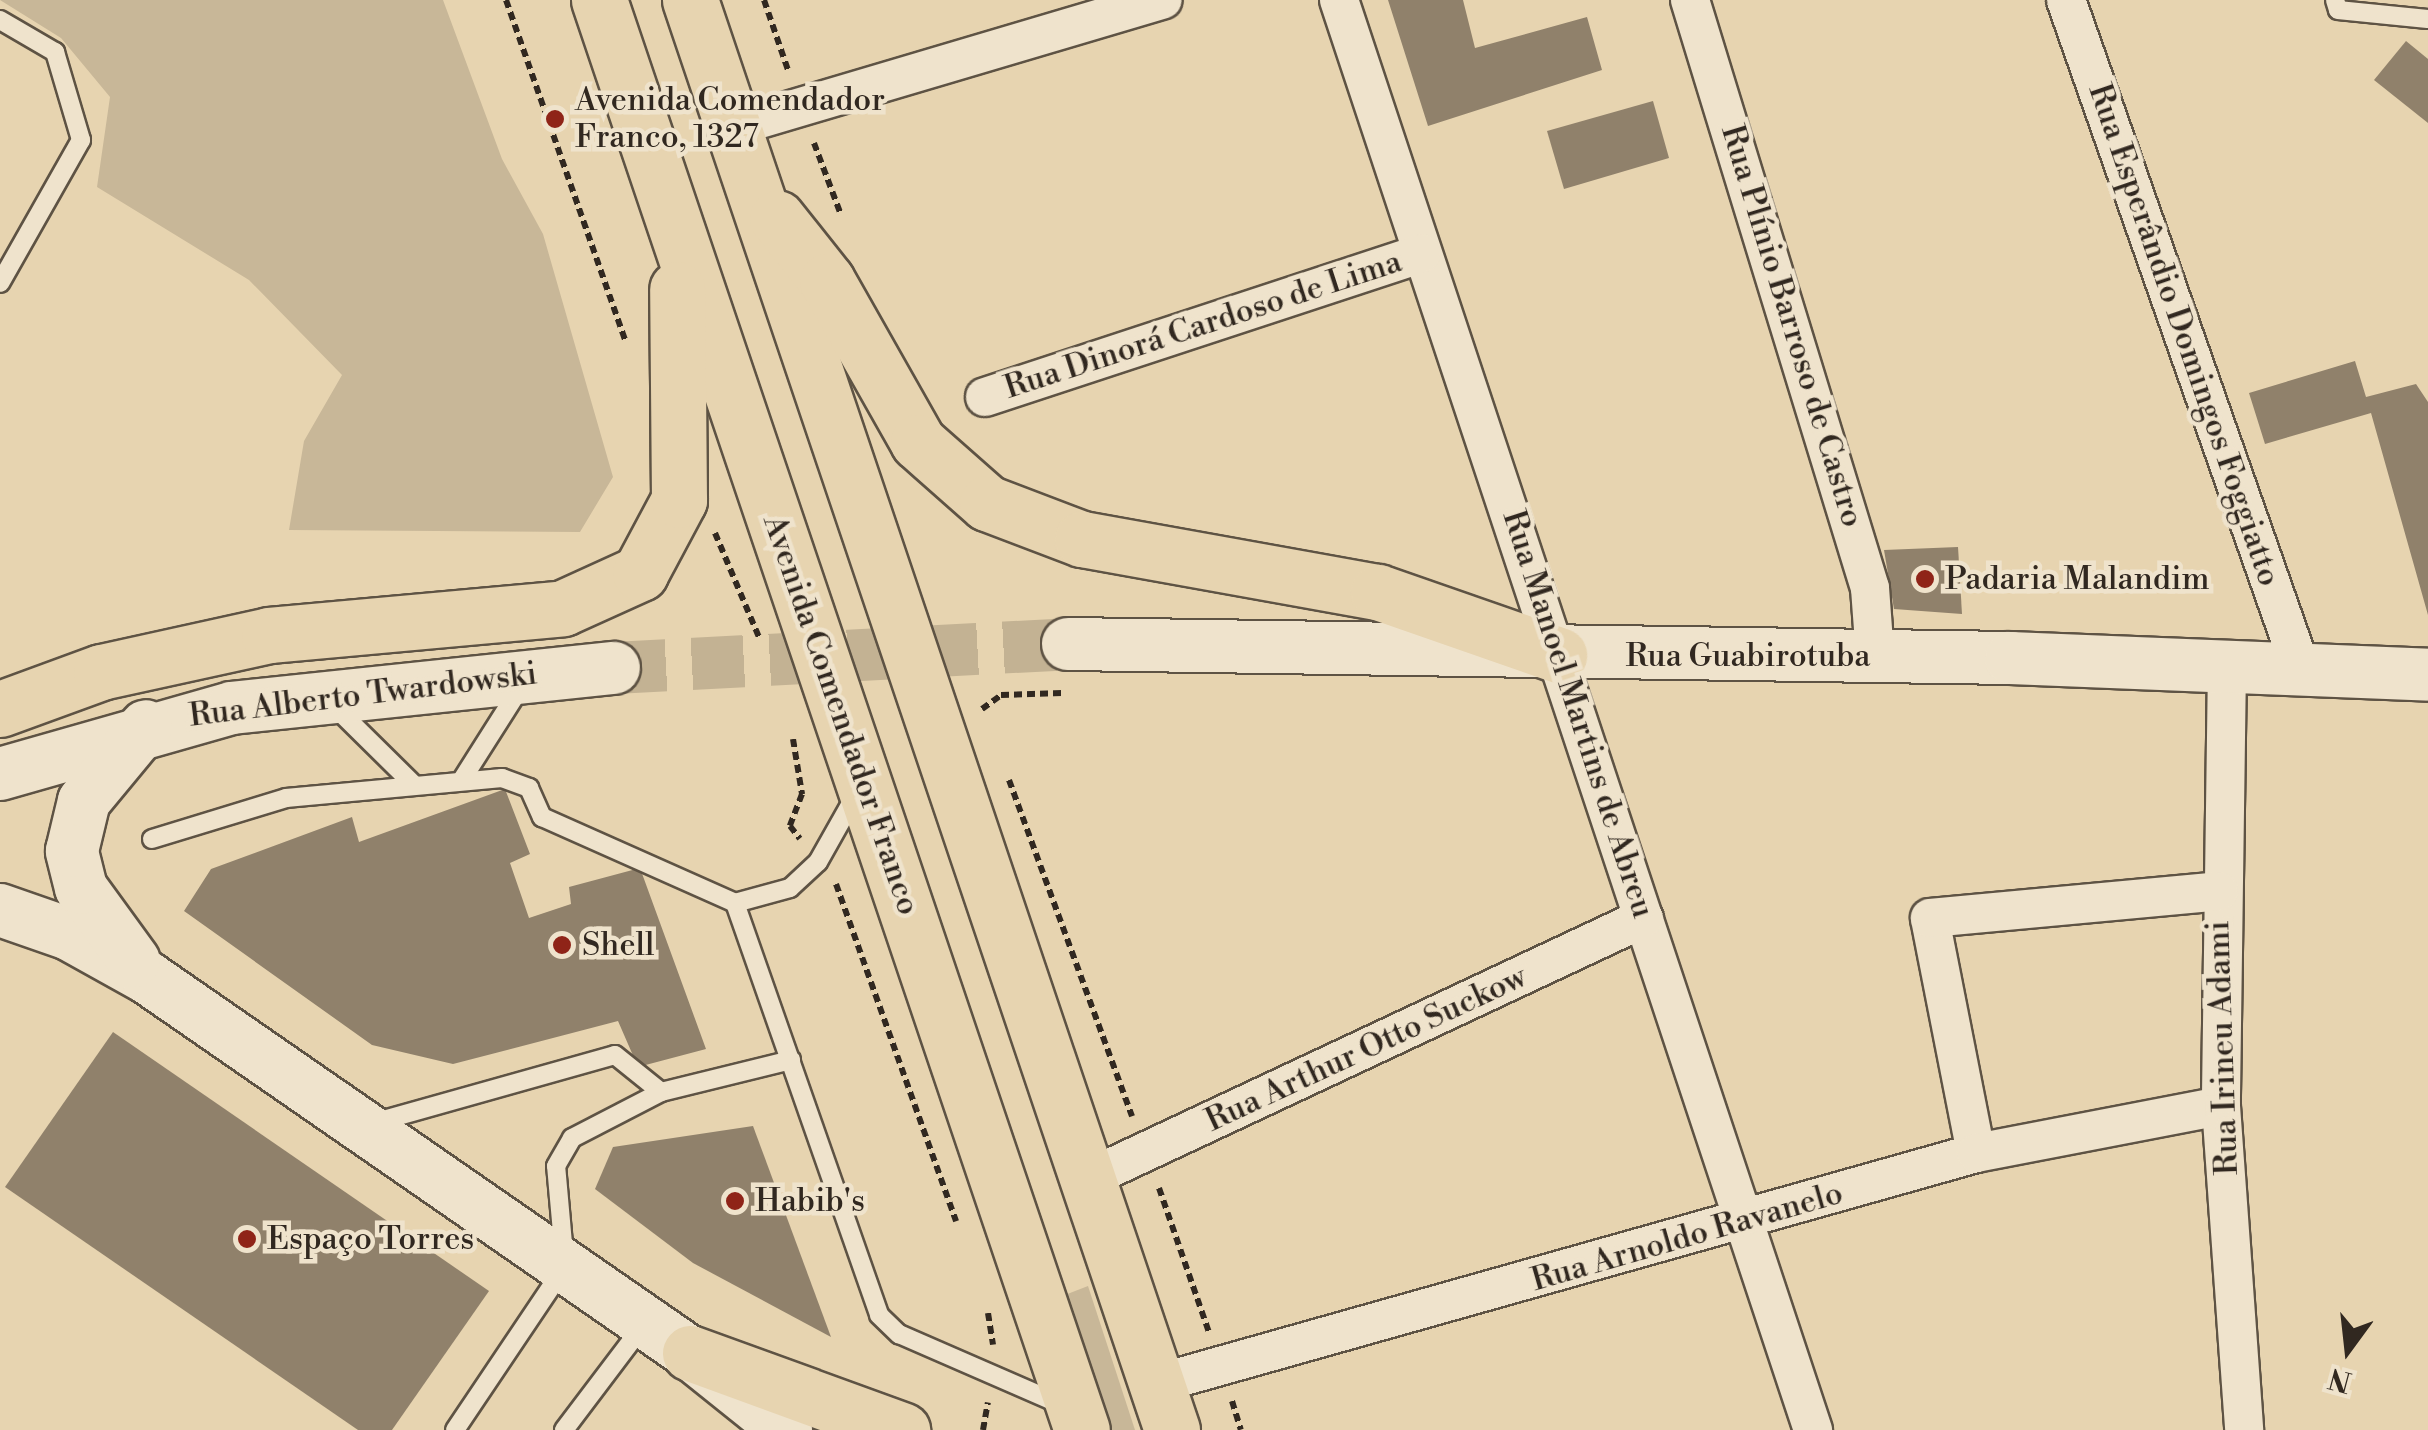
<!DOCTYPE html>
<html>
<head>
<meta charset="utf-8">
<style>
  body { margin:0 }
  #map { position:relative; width:2428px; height:1430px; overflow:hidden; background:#e7d4b0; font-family:"Libre Bodoni",serif }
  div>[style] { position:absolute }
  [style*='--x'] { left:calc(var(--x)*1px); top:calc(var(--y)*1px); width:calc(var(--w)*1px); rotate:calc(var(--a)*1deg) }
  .green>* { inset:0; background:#c8b798 }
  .building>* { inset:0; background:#90816b }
  .secondary-tunnel>* { height:52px; margin-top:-26px; transform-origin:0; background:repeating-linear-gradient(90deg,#c3b293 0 52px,transparent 0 78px) }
  .path>* { height:6px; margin-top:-3px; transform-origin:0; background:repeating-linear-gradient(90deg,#312820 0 8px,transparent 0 13px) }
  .roads { filter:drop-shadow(2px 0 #5e5344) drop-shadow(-2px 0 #5e5344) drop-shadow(0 2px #5e5344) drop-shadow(0 -2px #5e5344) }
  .lane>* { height:18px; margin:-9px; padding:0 9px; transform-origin:9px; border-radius:9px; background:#efe3cc }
  .street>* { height:38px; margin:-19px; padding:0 19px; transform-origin:19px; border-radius:19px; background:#efe3cc }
  .secondary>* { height:52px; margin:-26px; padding:0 26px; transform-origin:26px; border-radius:26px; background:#efe3cc }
  .highway>* { height:55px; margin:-27.5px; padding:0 27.5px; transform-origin:27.5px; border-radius:27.5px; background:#e7d4b0 }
  .dots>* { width:28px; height:28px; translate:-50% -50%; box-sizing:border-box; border:5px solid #efe3cc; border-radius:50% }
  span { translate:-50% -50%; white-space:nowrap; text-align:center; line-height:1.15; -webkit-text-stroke:9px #efe3cc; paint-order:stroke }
  .poi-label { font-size:32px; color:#312820 }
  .left { translate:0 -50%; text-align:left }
  .street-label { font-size:32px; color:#312820 }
  .north { position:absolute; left:2298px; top:1300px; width:100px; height:100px; -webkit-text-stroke:8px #efe3cc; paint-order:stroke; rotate:195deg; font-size:28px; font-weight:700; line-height:40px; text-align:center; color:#312820 }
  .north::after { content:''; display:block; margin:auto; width:35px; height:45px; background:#312820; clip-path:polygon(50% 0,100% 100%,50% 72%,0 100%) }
</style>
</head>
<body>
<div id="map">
  <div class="green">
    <i style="clip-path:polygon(0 0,443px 0,502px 159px,543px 234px,613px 477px,580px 532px,289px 530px,304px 441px,342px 375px,249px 280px,97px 187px,110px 97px,61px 38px)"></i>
    <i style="clip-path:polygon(1088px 1286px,1135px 1430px,1095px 1430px,1052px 1300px)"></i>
  </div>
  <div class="building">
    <i style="clip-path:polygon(1388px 0,1463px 0,1475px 48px,1587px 17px,1602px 70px,1428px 126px)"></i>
    <i style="clip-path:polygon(2406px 41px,2428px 59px,2428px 123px,2374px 80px)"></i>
    <i style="clip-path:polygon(1653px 101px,1669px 158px,1564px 189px,1547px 131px)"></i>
    <i style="clip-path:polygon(2355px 361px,2366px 397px,2416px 384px,2428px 402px,2428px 615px,2371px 413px,2265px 444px,2249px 393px)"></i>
    <i style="clip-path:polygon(1958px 547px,1962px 614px,1894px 609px,1884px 550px)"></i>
    <i style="clip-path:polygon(505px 789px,530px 854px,510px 863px,529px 918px,571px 904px,569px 887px,640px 868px,706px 1049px,638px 1067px,618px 1021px,453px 1064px,372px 1045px,184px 911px,211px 869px,352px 817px,359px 842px)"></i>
    <i style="clip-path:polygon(113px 1032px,489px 1291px,392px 1430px,358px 1430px,5px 1187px)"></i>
    <i style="clip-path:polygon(753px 1126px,831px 1337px,693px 1263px,595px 1189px,613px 1147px)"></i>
  </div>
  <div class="secondary-tunnel">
    <i style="--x:614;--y:668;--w:455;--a:-3"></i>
  </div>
  <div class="path">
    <i style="--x:506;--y:0;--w:363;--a:70.7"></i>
    <i style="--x:764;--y:0;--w:74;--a:71.1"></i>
    <i style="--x:814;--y:143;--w:77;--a:69.4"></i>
    <i style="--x:715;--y:533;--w:113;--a:67.1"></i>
    <i style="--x:982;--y:709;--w:24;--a:-36"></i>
    <i style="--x:1001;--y:695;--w:61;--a:-1.9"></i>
    <i style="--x:793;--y:739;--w:56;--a:80.7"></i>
    <i style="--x:802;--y:794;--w:34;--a:111"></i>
    <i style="--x:790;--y:826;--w:16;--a:52"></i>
    <i style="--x:1009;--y:780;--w:358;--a:69.9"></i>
    <i style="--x:836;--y:884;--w:358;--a:70.4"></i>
    <i style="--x:1159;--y:1188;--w:152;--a:70.9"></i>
    <i style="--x:988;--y:1313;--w:32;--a:81"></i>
    <i style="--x:1232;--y:1401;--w:30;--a:73"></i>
    <i style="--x:983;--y:1430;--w:28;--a:-80"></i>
  </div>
  <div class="roads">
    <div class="lane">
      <i style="--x:2335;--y:0;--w:10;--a:73"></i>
      <i style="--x:2338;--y:10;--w:90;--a:5.7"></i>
      <i style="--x:0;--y:20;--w:64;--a:30.2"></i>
      <i style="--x:55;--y:52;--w:92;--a:73.5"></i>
      <i style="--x:81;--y:140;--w:164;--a:119.5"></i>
      <i style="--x:336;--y:708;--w:110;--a:44.6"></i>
      <i style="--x:463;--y:778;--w:110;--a:-57.6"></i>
      <i style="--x:152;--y:839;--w:140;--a:-17"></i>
      <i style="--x:286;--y:798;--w:217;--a:-5.3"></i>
      <i style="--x:502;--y:778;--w:29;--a:20"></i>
      <i style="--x:529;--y:788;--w:32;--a:66"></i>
      <i style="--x:542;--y:817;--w:211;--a:24"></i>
      <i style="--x:735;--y:903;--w:57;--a:-15.3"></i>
      <i style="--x:790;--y:888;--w:38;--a:-43"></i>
      <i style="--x:818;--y:862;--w:81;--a:-60.6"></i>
      <i style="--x:735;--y:903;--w:436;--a:70.7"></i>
      <i style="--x:879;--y:1315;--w:28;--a:44"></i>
      <i style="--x:899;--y:1334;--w:176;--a:23.5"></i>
      <i style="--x:373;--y:1123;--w:251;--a:-15.7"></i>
      <i style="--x:615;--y:1055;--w:59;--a:38.8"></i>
      <i style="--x:661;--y:1092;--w:134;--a:-13.8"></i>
      <i style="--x:455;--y:1430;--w:197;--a:-56.1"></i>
      <i style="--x:565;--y:1266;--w:100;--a:-95.1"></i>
      <i style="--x:556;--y:1166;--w:32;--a:-60"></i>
      <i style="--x:572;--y:1138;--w:100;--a:-27.3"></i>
      <i style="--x:564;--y:1430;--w:129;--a:-52.9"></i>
    </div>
    <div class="street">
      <i style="--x:1339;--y:0;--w:1507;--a:71.66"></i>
      <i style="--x:1690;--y:0;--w:615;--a:72.98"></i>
      <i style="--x:1870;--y:588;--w:68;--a:85.8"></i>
      <i style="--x:2066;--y:0;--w:709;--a:70.65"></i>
      <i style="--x:733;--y:127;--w:448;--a:-16.5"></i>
      <i style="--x:985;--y:397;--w:459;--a:-18.2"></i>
      <i style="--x:2227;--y:666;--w:440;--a:90.8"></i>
      <i style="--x:2221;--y:1106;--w:325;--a:85.9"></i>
      <i style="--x:1976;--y:1153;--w:239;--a:-101.1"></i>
      <i style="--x:1930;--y:918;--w:290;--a:-5.3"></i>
      <i style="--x:1087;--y:1179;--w:615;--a:-25.11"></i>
      <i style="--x:1156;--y:1384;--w:852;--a:-15.73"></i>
      <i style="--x:1976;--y:1153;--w:249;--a:-10.9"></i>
    </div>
    <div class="secondary">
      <i style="--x:1068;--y:644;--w:943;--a:0.85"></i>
      <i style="--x:2011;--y:658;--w:417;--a:2.3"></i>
      <i style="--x:0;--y:774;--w:241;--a:-15.9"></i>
      <i style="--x:232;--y:708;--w:384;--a:-6"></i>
      <i style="--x:0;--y:910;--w:73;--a:19.2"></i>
      <i style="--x:69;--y:934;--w:90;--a:29.1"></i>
      <i style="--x:148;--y:978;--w:659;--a:34.68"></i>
      <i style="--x:690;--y:1353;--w:123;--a:38.7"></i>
      <i style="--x:134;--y:961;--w:90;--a:-126"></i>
      <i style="--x:81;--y:888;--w:38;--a:-104"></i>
      <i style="--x:72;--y:851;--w:51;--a:-76.5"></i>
      <i style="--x:84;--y:801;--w:97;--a:-50.4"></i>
    </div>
    <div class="highway">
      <i style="--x:599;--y:0;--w:1509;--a:71.34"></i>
      <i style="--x:690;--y:0;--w:1509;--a:71.37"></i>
      <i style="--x:777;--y:218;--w:80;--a:51.6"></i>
      <i style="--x:827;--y:281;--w:185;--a:60.5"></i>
      <i style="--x:918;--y:442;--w:92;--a:41.5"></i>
      <i style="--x:987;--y:503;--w:102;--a:20.8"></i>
      <i style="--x:1082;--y:539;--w:301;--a:10.2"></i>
      <i style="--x:1378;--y:592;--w:192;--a:19.2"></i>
      <i style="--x:0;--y:709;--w:108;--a:-20.1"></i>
      <i style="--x:101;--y:672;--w:172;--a:-12.4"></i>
      <i style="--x:269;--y:635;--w:295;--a:-5.2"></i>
      <i style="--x:563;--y:608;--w:85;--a:-24.4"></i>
      <i style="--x:640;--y:573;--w:83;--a:-61.9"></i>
      <i style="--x:679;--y:500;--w:211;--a:-90.5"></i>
      <i style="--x:690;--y:1353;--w:226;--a:20"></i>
    </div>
  </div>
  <div class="dots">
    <i style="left:555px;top:119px;background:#8f2418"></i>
    <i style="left:1925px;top:579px;background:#8f2418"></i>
    <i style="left:562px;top:945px;background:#8f2418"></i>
    <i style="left:735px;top:1201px;background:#8f2418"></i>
    <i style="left:247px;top:1239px;background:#8f2418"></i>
  </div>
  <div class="poi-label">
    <span class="left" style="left:575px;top:119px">Avenida Comendador<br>Franco, 1327</span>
    <span class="left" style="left:1945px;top:579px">Padaria Malandim</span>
    <span class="left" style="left:582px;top:945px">Shell</span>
    <span class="left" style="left:755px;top:1201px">Habib's</span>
    <span class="left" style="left:267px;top:1239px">Espaço Torres</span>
  </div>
  <div class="street-label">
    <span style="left:1203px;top:325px;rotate:-18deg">Rua Dinorá Cardoso de Lima</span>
    <span style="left:1792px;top:326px;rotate:73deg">Rua Plínio Barroso de Castro</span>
    <span style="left:2184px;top:335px;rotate:71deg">Rua Esperândio Domingos Foggiatto</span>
    <span style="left:1748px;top:656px">Rua Guabirotuba</span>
    <span style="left:363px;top:695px;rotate:-7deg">Rua Alberto Twardowski</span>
    <span style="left:1578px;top:714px;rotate:72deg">Rua Manoel Martins de Abreu</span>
    <span style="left:841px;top:715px;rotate:71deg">Avenida Comendador Franco</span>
    <span style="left:2223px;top:1048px;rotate:-92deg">Rua Irineu Adami</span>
    <span style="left:1366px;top:1049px;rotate:-25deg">Rua Arthur Otto Suckow</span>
    <span style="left:1687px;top:1237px;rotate:-16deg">Rua Arnoldo Ravanelo</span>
  </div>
  <div class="north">N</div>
</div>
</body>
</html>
